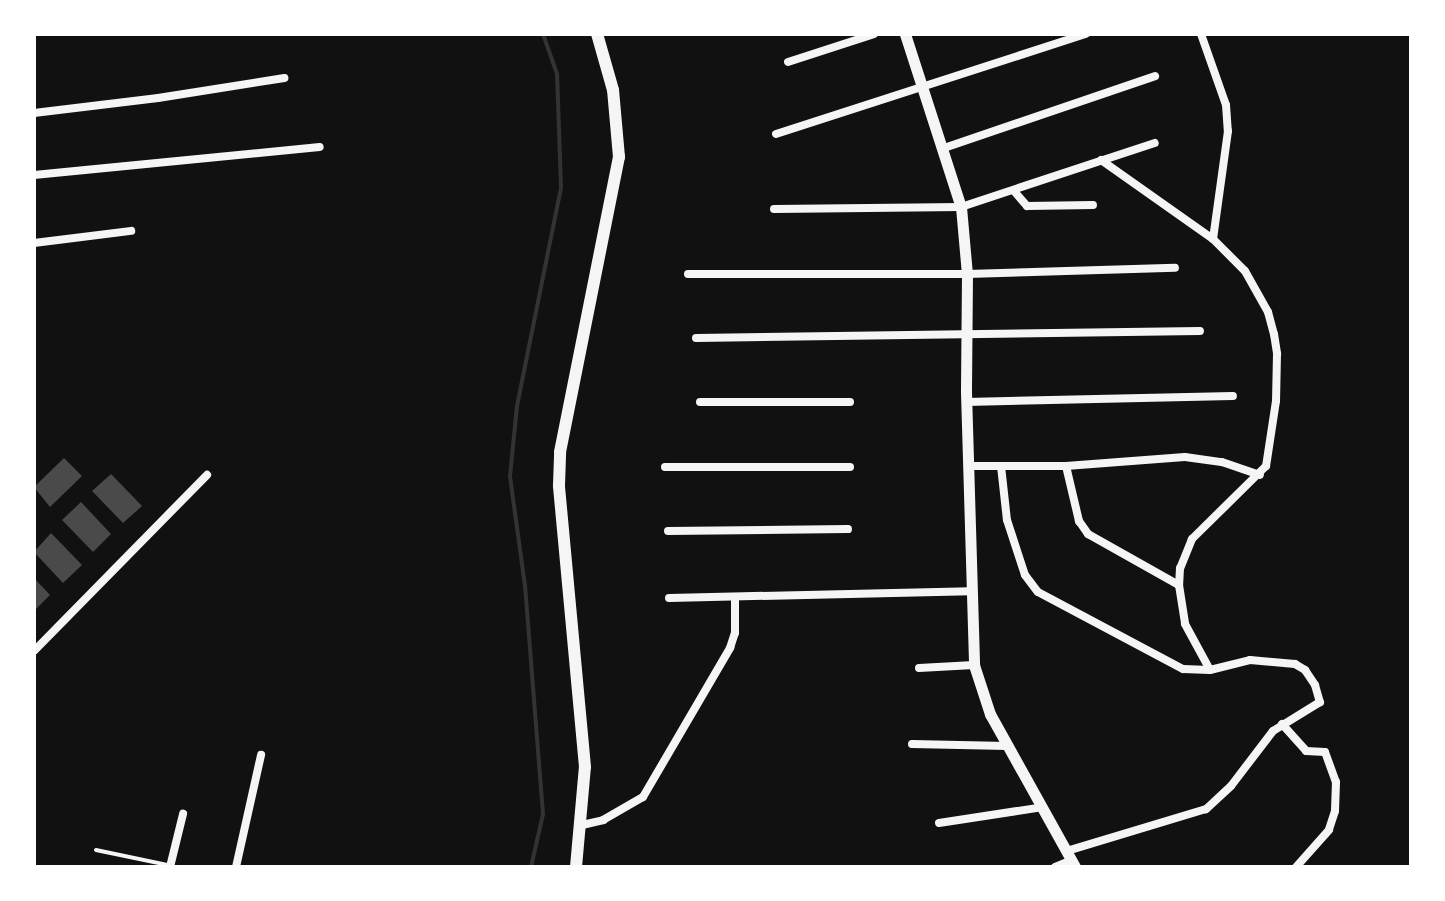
<!DOCTYPE html>
<html>
<head>
<meta charset="utf-8">
<style>
  body { margin:0 }
  #map { position:relative; width:1445px; height:901px; overflow:hidden; background:#111; font-family:Manrope,sans-serif }
  div>[style] { position:absolute }
  [style*='--x'] { left:calc(var(--x)*1px); top:calc(var(--y)*1px); width:calc(var(--w)*1px); rotate:calc(var(--a)*1deg) }
  .stream>* { height:4px; margin:-2px; padding:0 2px; transform-origin:2px; border-radius:2px; background:#333 }
  .building>* { inset:0; background:#4a4a4a }
  .service>* { height:4px; margin:-2px; padding:0 2px; transform-origin:2px; border-radius:2px; background:#f5f5f5 }
  .minor>* { height:8px; margin:-4px; padding:0 4px; transform-origin:4px; border-radius:4px; background:#f5f5f5 }
  .tertiary>* { height:11px; margin:-5.5px; padding:0 5.5px; transform-origin:5.5px; border-radius:5.5px; background:#f5f5f5 }
  .secondary>* { height:12px; margin:-6px; padding:0 6px; transform-origin:6px; border-radius:6px; background:#f5f5f5 }
  span { translate:-50% -50%; white-space:nowrap; text-align:center; line-height:1.15; -webkit-text-stroke:6px #fff; paint-order:stroke }
  .frame { position:absolute; inset:0; border:36px solid #fff; pointer-events:none }
</style>
</head>
<body>
<div id="map">
  <div class="stream">
    <i style="--x:531;--y:867;--w:54;--a:-77.2"></i>
    <i style="--x:543;--y:814;--w:229;--a:-94.5"></i>
    <i style="--x:525;--y:586;--w:111;--a:-97.8"></i>
    <i style="--x:510;--y:476;--w:70;--a:-84.3"></i>
    <i style="--x:517;--y:406;--w:223;--a:-78.6"></i>
    <i style="--x:561;--y:187;--w:113;--a:-92"></i>
    <i style="--x:557;--y:74;--w:42;--a:-109.3"></i>
  </div>
  <div class="building">
    <i style="clip-path:polygon(64px 458px,82px 476px,50px 507px,34px 487px)"></i>
    <i style="clip-path:polygon(111px 474px,142px 506px,123px 523px,92px 491px)"></i>
    <i style="clip-path:polygon(81px 502px,111px 534px,93px 552px,62px 520px)"></i>
    <i style="clip-path:polygon(51px 533px,82px 565px,63px 583px,34px 552px)"></i>
    <i style="clip-path:polygon(34px 578px,50px 595px,34px 611px)"></i>
  </div>
  <div class="service">
    <i style="--x:96;--y:850;--w:74;--a:11.8"></i>
  </div>
  <div class="minor">
    <i style="--x:1201;--y:34;--w:75;--a:70.6"></i>
    <i style="--x:1226;--y:105;--w:26;--a:86"></i>
    <i style="--x:1228;--y:131;--w:109;--a:97.9"></i>
    <i style="--x:788;--y:62;--w:90;--a:-18"></i>
    <i style="--x:34;--y:113;--w:125;--a:-6.9"></i>
    <i style="--x:158;--y:98;--w:128;--a:-9"></i>
    <i style="--x:776;--y:134;--w:326;--a:-17.9"></i>
    <i style="--x:944;--y:148;--w:223;--a:-18.8"></i>
    <i style="--x:1101;--y:160;--w:137;--a:35.2"></i>
    <i style="--x:1213;--y:239;--w:45;--a:45"></i>
    <i style="--x:1245;--y:271;--w:47;--a:60.7"></i>
    <i style="--x:1268;--y:312;--w:23;--a:75"></i>
    <i style="--x:1274;--y:334;--w:20;--a:81"></i>
    <i style="--x:1277;--y:354;--w:47;--a:91.2"></i>
    <i style="--x:1276;--y:401;--w:66;--a:98.7"></i>
    <i style="--x:1266;--y:466;--w:104;--a:135.4"></i>
    <i style="--x:1192;--y:539;--w:31;--a:112"></i>
    <i style="--x:1180;--y:568;--w:17;--a:93"></i>
    <i style="--x:1179;--y:585;--w:39;--a:81"></i>
    <i style="--x:1185;--y:624;--w:52;--a:61.5"></i>
    <i style="--x:34;--y:175;--w:287;--a:-5.6"></i>
    <i style="--x:1014;--y:191;--w:20;--a:49"></i>
    <i style="--x:1027;--y:206;--w:66;--a:-0.9"></i>
    <i style="--x:774;--y:209;--w:187;--a:-0.6"></i>
    <i style="--x:961;--y:207;--w:204;--a:-18.3"></i>
    <i style="--x:34;--y:243;--w:98;--a:-7.1"></i>
    <i style="--x:688;--y:274;--w:279;--a:0"></i>
    <i style="--x:967;--y:274;--w:208;--a:-1.7"></i>
    <i style="--x:696;--y:338;--w:504;--a:-0.8"></i>
    <i style="--x:700;--y:402;--w:150;--a:0"></i>
    <i style="--x:966;--y:402;--w:267;--a:-1.3"></i>
    <i style="--x:969;--y:466;--w:97;--a:0"></i>
    <i style="--x:1066;--y:466;--w:119;--a:-4.3"></i>
    <i style="--x:1185;--y:457;--w:37;--a:8"></i>
    <i style="--x:1222;--y:462;--w:40;--a:18.9"></i>
    <i style="--x:1001;--y:466;--w:54;--a:83.7"></i>
    <i style="--x:1007;--y:520;--w:58;--a:71.9"></i>
    <i style="--x:1025;--y:575;--w:21;--a:53"></i>
    <i style="--x:1038;--y:592;--w:164;--a:28"></i>
    <i style="--x:1183;--y:669;--w:27;--a:2"></i>
    <i style="--x:1210;--y:670;--w:41;--a:-14"></i>
    <i style="--x:1250;--y:660;--w:45;--a:5.1"></i>
    <i style="--x:1295;--y:664;--w:12;--a:31"></i>
    <i style="--x:1305;--y:670;--w:18;--a:56"></i>
    <i style="--x:1315;--y:685;--w:18;--a:74"></i>
    <i style="--x:1320;--y:702;--w:55;--a:148.3"></i>
    <i style="--x:1273;--y:731;--w:69;--a:127.4"></i>
    <i style="--x:1231;--y:786;--w:34;--a:137"></i>
    <i style="--x:1206;--y:809;--w:145;--a:163.2"></i>
    <i style="--x:1066;--y:466;--w:57;--a:76.7"></i>
    <i style="--x:1079;--y:521;--w:16;--a:55"></i>
    <i style="--x:1088;--y:534;--w:104;--a:29.3"></i>
    <i style="--x:665;--y:467;--w:185;--a:0"></i>
    <i style="--x:668;--y:531;--w:180;--a:-0.6"></i>
    <i style="--x:669;--y:598;--w:301;--a:-1.3"></i>
    <i style="--x:34;--y:651;--w:247;--a:-45.5"></i>
    <i style="--x:919;--y:668;--w:55;--a:-3.1"></i>
    <i style="--x:1282;--y:724;--w:36;--a:48"></i>
    <i style="--x:1306;--y:751;--w:19;--a:3"></i>
    <i style="--x:1325;--y:752;--w:32;--a:70"></i>
    <i style="--x:1336;--y:782;--w:29;--a:92"></i>
    <i style="--x:1335;--y:811;--w:20;--a:108"></i>
    <i style="--x:1329;--y:830;--w:50;--a:131.7"></i>
    <i style="--x:912;--y:744;--w:95;--a:1.2"></i>
    <i style="--x:939;--y:823;--w:105;--a:-8.7"></i>
    <i style="--x:582;--y:825;--w:22;--a:-13"></i>
    <i style="--x:603;--y:820;--w:46;--a:-29.9"></i>
    <i style="--x:643;--y:797;--w:173;--a:-59.7"></i>
    <i style="--x:730;--y:648;--w:16;--a:-72"></i>
    <i style="--x:735;--y:633;--w:36;--a:-90"></i>
    <i style="--x:170;--y:867;--w:55;--a:-76.2"></i>
    <i style="--x:236;--y:867;--w:115;--a:-77.4"></i>
    <i style="--x:1055;--y:867;--w:18;--a:-22"></i>
  </div>
  <div class="tertiary">
    <i style="--x:905;--y:34;--w:182;--a:72.1"></i>
    <i style="--x:961;--y:207;--w:67;--a:84.9"></i>
    <i style="--x:967;--y:274;--w:118;--a:90.5"></i>
    <i style="--x:966;--y:392;--w:273;--a:88.3"></i>
    <i style="--x:974;--y:665;--w:52;--a:71.9"></i>
    <i style="--x:990;--y:714;--w:175;--a:60.9"></i>
  </div>
  <div class="secondary">
    <i style="--x:576;--y:867;--w:100;--a:-84.9"></i>
    <i style="--x:585;--y:767;--w:283;--a:-95.3"></i>
    <i style="--x:559;--y:485;--w:33;--a:-88"></i>
    <i style="--x:560;--y:452;--w:301;--a:-78.7"></i>
    <i style="--x:619;--y:157;--w:67;--a:-95.1"></i>
    <i style="--x:613;--y:90;--w:58;--a:-105.9"></i>
  </div>
  <div class="frame"></div>
</div>
</body>
</html>
